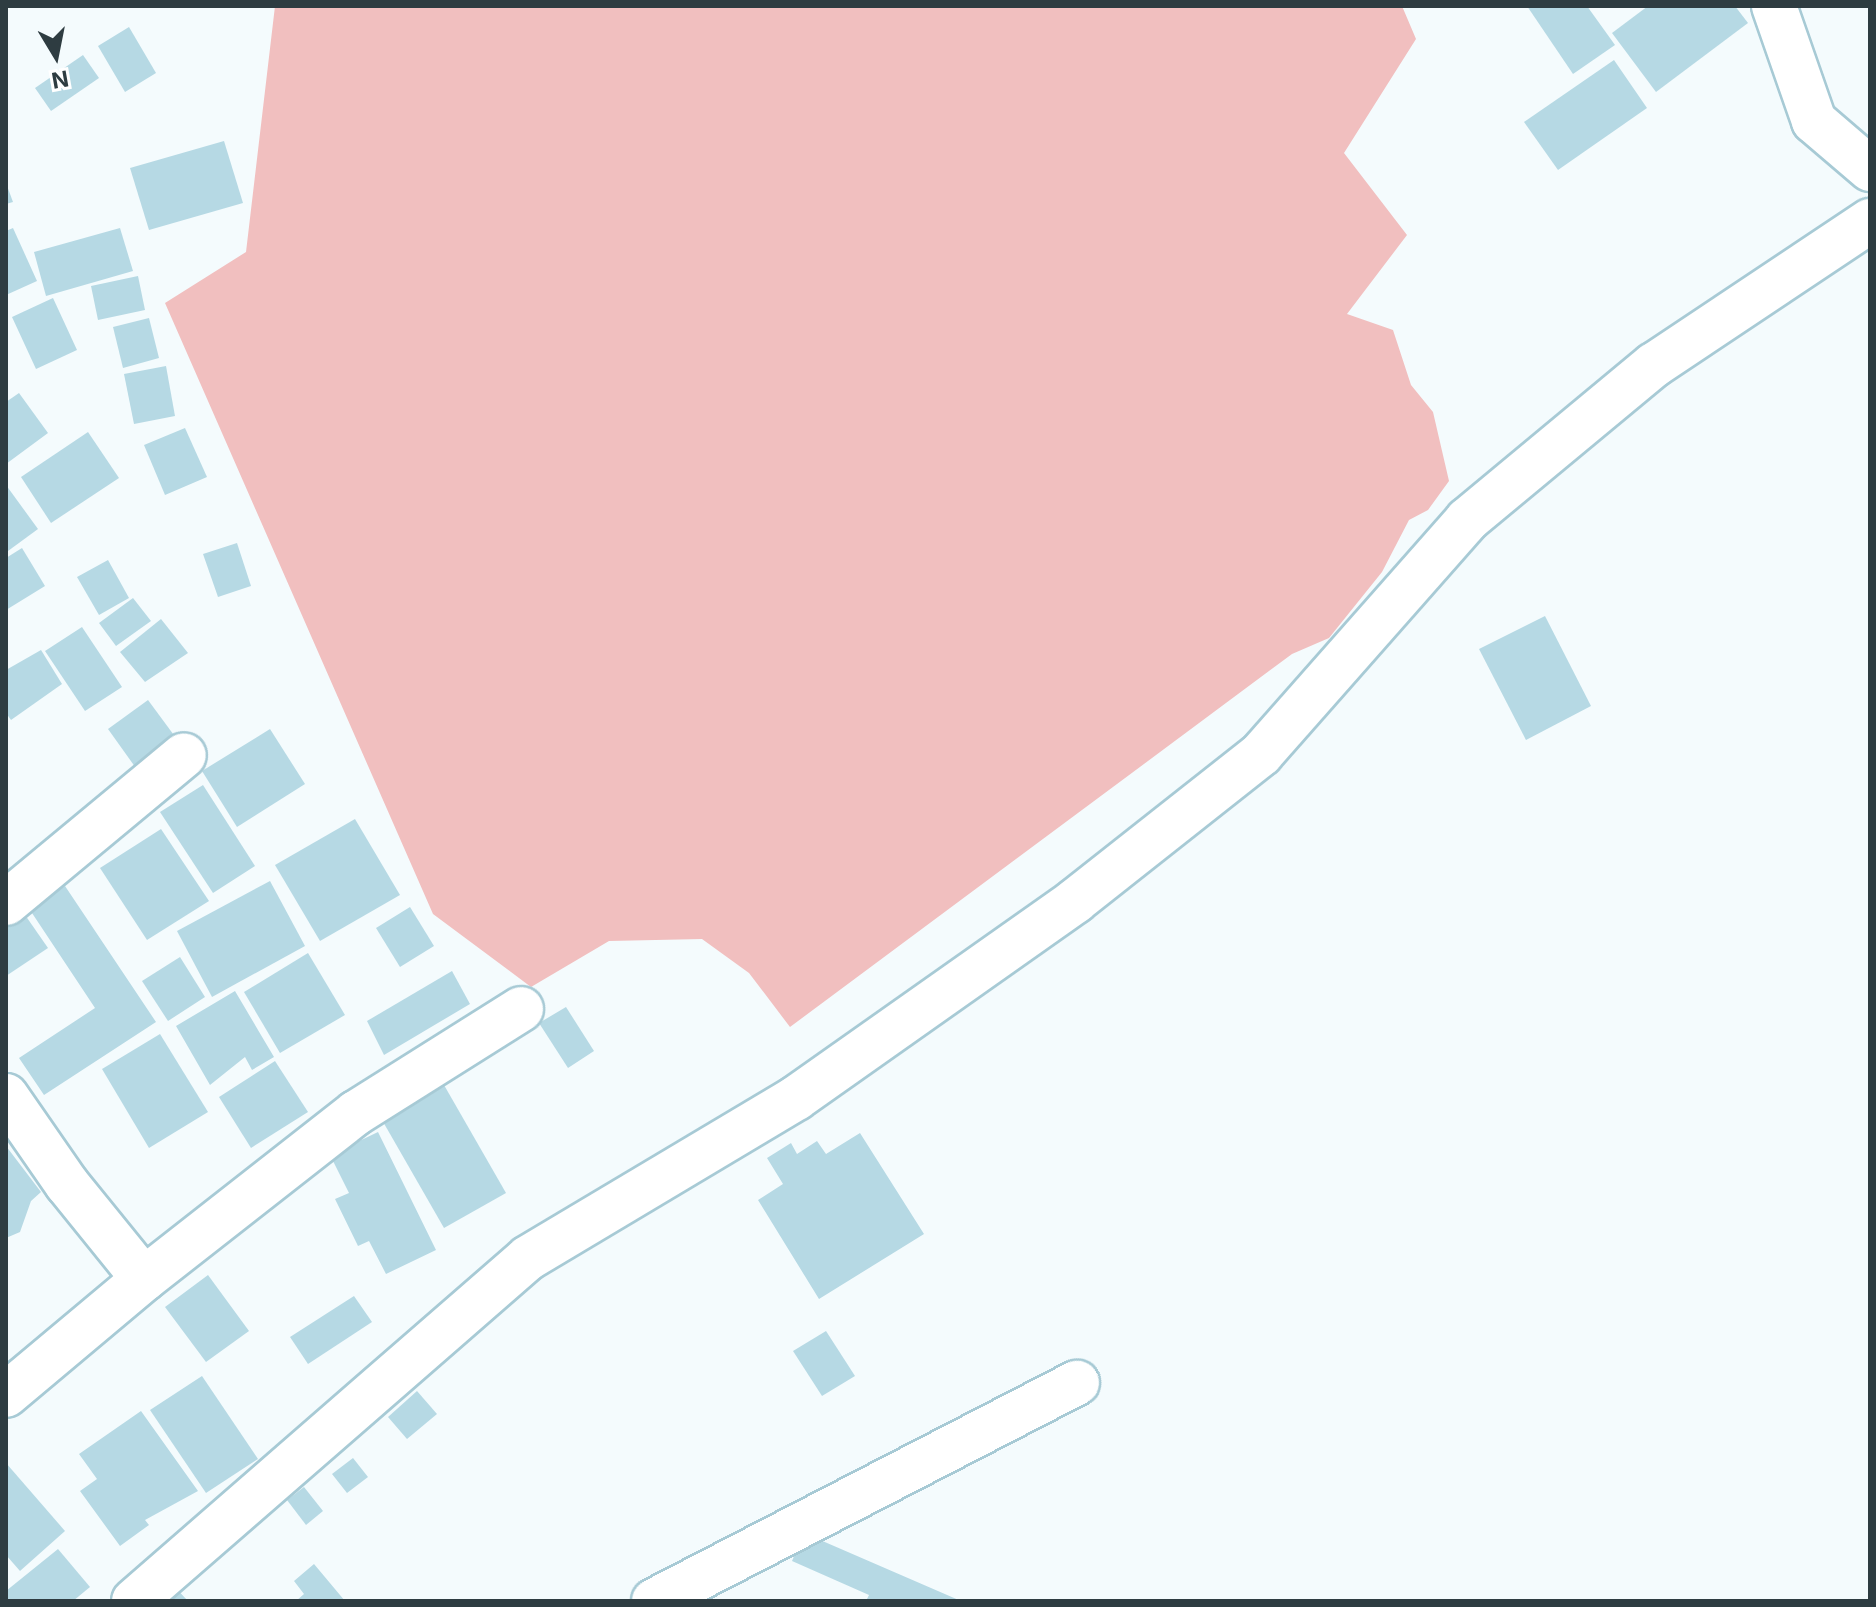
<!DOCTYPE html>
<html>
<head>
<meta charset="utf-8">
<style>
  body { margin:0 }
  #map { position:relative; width:1876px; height:1607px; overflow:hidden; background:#f4fbfd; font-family:Inter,sans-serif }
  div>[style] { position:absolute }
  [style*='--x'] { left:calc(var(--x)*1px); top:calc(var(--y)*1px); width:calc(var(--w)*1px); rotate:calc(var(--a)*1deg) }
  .green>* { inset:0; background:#f1bfbf }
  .building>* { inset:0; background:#b6d9e4 }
  .roads { filter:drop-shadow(2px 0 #a7cad5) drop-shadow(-2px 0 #a7cad5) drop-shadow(0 2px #a7cad5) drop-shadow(0 -2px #a7cad5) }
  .minor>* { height:44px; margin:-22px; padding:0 22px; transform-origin:22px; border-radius:22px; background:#fff }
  span { translate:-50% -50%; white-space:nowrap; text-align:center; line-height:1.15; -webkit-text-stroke:6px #fff; paint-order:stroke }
  .frame { position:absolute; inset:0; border:8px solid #2e3c41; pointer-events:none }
  .north { position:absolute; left:16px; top:16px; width:80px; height:80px; -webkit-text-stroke:6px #fff; paint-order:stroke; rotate:170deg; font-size:22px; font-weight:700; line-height:32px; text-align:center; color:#2e3c41 }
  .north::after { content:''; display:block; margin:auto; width:28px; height:36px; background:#2e3c41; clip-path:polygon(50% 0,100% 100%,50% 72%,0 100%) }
</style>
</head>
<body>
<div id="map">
  <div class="green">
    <i style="clip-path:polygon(275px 6px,1402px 6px,1416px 39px,1344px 153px,1407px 235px,1347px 314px,1393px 330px,1411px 385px,1433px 412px,1449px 481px,1428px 510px,1409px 520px,1382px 572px,1329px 638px,1292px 654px,790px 1027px,749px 973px,702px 939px,609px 941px,531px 987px,433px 914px,165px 303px,246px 252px)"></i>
  </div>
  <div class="building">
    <i style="clip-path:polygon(1527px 6px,1587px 6px,1615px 45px,1573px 74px)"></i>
    <i style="clip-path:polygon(1648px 6px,1735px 6px,1748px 23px,1656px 92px,1612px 33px)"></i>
    <i style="clip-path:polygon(129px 27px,156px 73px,125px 92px,98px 46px)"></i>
    <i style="clip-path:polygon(83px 55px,99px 78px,51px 111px,35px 88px)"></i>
    <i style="clip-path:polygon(1614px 60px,1647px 108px,1558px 170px,1524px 122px)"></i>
    <i style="clip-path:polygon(224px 141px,243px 203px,149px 230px,130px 168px)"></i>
    <i style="clip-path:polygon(6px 183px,13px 202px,6px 204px)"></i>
    <i style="clip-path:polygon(13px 228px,37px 281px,6px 295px,6px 231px)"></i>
    <i style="clip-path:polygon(120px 228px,133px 271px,46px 296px,34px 252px)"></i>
    <i style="clip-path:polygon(138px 276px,145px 310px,98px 320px,91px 286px)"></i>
    <i style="clip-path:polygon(53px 298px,77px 350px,36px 369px,12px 317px)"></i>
    <i style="clip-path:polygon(149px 318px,159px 358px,123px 368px,113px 327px)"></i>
    <i style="clip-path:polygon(166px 366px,175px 416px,134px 424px,124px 374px)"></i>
    <i style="clip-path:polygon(19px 393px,48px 433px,6px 464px,6px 402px)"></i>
    <i style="clip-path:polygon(185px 428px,207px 477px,165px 495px,144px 445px)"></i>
    <i style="clip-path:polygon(88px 432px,119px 478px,51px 523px,21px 477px)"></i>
    <i style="clip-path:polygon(6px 485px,38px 529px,8px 551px,6px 548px)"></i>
    <i style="clip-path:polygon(237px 543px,251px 586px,218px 597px,203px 554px)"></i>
    <i style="clip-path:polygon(22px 548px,45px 586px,6px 610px,6px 558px)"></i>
    <i style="clip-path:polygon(108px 560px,129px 598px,99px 615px,77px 577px)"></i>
    <i style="clip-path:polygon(133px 598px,151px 621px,116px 646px,99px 623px)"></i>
    <i style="clip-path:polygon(1545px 616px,1591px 706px,1526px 740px,1479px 649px)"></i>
    <i style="clip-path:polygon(161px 619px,188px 653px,145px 682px,120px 652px)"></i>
    <i style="clip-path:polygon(82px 627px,122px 687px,85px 711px,45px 651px)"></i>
    <i style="clip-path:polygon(41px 650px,62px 684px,11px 720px,6px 713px,6px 670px)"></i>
    <i style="clip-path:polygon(148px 700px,179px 742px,138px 771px,108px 729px)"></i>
    <i style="clip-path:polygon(270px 729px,305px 784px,237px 827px,202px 771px)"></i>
    <i style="clip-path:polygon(203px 785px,255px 866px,213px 893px,160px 812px)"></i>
    <i style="clip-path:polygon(355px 819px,400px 895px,320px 941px,275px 865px)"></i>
    <i style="clip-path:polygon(161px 829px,209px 901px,147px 940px,100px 868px)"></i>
    <i style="clip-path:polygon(270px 881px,305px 946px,212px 997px,177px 931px)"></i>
    <i style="clip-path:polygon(65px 886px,156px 1022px,44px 1095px,19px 1058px,95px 1008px,30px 910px)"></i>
    <i style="clip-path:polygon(410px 907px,434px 946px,400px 967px,376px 928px)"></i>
    <i style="clip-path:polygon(23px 912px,48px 948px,6px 976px,6px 923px)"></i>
    <i style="clip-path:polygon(308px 953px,345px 1015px,280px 1053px,244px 992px)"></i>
    <i style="clip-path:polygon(180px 957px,205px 997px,168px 1021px,142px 981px)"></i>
    <i style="clip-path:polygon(452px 971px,470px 1004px,384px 1055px,367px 1021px)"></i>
    <i style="clip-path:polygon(235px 991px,274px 1057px,252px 1070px,245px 1057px,210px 1085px,176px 1026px)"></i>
    <i style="clip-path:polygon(566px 1007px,594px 1051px,568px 1068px,539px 1023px)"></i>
    <i style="clip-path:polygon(160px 1034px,208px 1112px,149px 1148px,102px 1069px)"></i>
    <i style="clip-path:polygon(275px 1061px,308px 1112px,251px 1148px,219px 1097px)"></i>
    <i style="clip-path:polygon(444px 1085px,506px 1193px,444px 1228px,382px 1120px)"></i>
    <i style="clip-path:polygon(378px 1132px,436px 1250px,386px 1274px,369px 1241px,358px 1246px,335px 1199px,349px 1193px,330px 1155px)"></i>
    <i style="clip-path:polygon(860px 1133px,924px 1234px,819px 1299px,758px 1200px,783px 1184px,767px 1158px,791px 1143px,797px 1154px,817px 1141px,826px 1154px)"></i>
    <i style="clip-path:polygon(6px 1146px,41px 1192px,31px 1201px,20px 1232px,6px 1238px)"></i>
    <i style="clip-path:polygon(208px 1275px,249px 1331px,206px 1362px,165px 1307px)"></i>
    <i style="clip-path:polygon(354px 1296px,372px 1322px,308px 1364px,290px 1337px)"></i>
    <i style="clip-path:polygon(826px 1331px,855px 1376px,822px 1396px,793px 1351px)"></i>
    <i style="clip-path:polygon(202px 1376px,258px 1459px,206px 1493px,150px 1410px)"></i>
    <i style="clip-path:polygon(417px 1391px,437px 1414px,407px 1439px,388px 1417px)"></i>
    <i style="clip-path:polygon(141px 1411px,198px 1491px,145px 1520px,149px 1525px,120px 1546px,80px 1491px,97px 1479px,79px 1454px)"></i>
    <i style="clip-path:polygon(353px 1458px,368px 1477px,347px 1493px,332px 1474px)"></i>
    <i style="clip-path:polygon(6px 1463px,65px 1531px,20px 1571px,6px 1555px)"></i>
    <i style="clip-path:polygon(304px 1487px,323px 1511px,306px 1525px,287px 1500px)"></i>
    <i style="clip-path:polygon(804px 1533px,961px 1601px,866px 1601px,869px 1595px,792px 1561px)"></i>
    <i style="clip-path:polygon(58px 1549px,90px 1587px,73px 1601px,6px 1601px,6px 1591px)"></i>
    <i style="clip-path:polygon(314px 1564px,345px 1601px,296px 1601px,304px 1594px,294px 1581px)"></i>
    <i style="clip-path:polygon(170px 1582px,188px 1601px,150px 1601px)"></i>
  </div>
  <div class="roads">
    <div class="minor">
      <i style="--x:1774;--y:6;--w:122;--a:70.8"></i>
      <i style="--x:1814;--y:121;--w:74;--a:40.6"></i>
      <i style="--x:6;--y:903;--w:231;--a:-39.7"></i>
      <i style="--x:6;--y:1096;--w:107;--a:55.3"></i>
      <i style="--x:67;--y:1184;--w:122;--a:51"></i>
      <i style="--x:144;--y:1279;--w:180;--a:140"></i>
      <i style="--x:144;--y:1279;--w:269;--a:-38.1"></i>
      <i style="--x:356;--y:1113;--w:195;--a:-32.2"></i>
      <i style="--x:134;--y:1601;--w:522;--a:-41.04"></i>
      <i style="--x:528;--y:1258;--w:312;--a:-30.8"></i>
      <i style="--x:796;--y:1098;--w:342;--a:-35.2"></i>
      <i style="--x:1075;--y:901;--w:237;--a:-38.3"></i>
      <i style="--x:1261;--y:754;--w:312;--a:-48.6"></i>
      <i style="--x:1467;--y:520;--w:243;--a:-39.7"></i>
      <i style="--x:1654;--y:365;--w:260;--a:-33.7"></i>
      <i style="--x:654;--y:1601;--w:476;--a:-27.3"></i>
    </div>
  </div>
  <div class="frame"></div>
  <div class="north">N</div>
</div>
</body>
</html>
